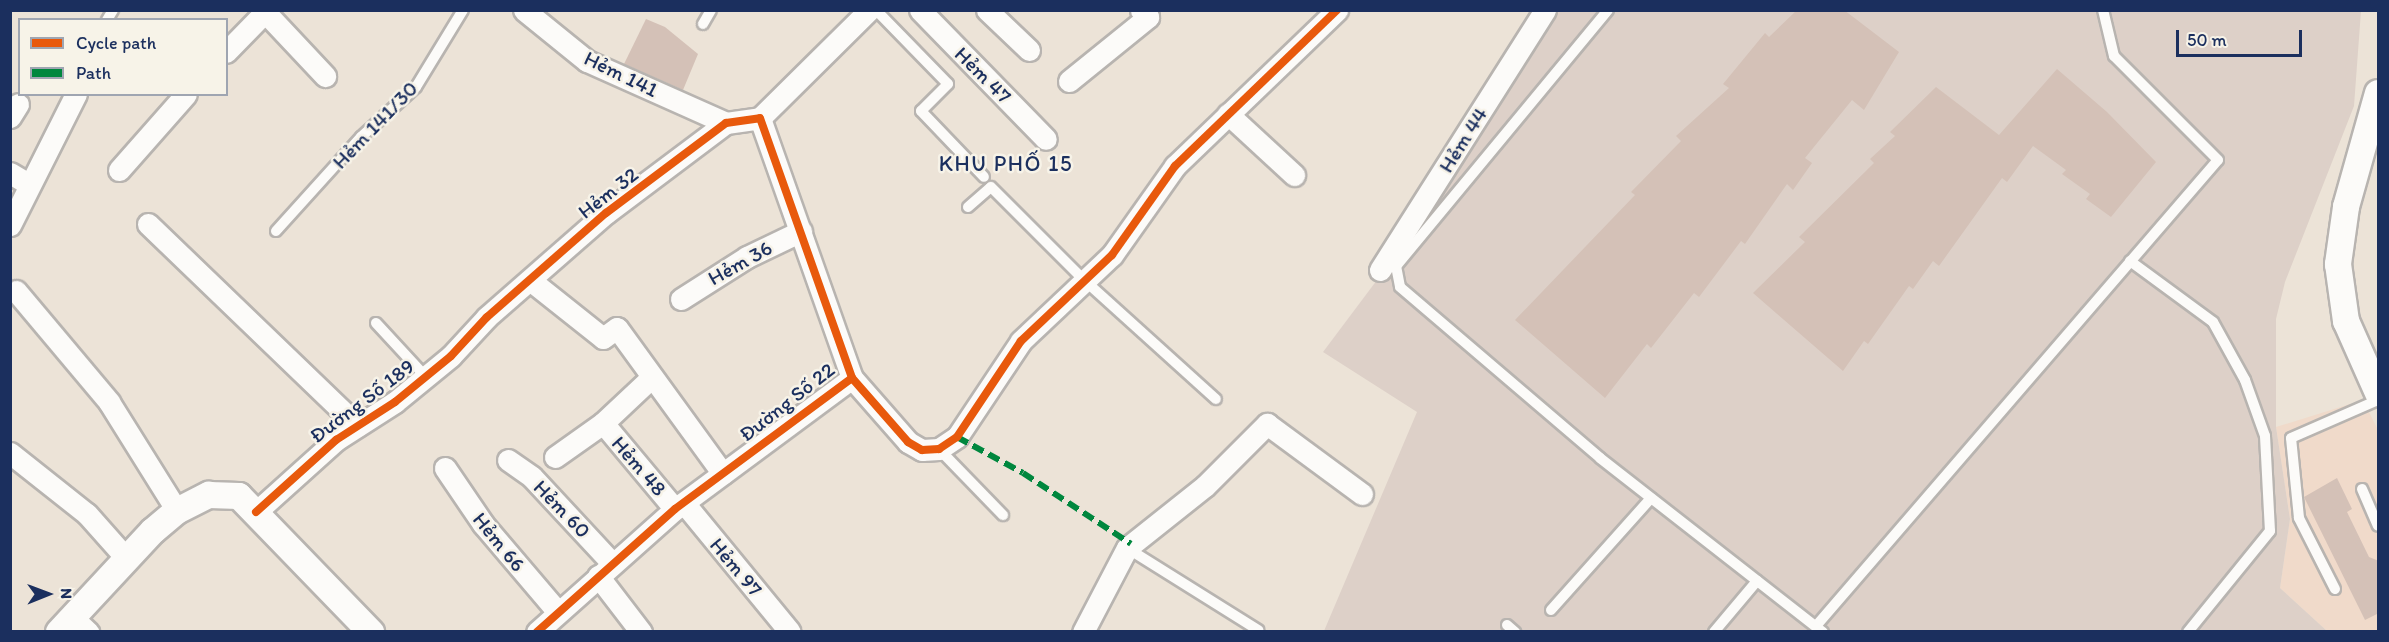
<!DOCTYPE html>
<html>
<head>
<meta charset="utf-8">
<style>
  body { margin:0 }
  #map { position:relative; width:2389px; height:642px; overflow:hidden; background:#ece3d7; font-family:Itim,sans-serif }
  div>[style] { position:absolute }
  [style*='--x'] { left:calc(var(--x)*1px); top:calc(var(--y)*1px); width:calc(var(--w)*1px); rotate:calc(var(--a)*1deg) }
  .built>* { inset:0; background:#f0daca }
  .industrial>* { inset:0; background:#ddd0c8 }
  .building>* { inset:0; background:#d4c1b7 }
  .roads { filter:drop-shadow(2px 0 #b8b4b0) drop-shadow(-2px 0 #b8b4b0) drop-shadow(0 2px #b8b4b0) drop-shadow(0 -2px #b8b4b0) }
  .service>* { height:10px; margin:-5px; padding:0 5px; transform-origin:5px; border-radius:5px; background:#fcfbf9 }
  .minor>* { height:21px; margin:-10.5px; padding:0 10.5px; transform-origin:10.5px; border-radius:10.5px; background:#fcfbf9 }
  .tertiary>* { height:26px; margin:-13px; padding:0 13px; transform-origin:13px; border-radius:13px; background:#fcfbf9 }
  .quiet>* { height:6px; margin-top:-3px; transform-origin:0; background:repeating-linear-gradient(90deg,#00873e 0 12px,transparent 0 18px) }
  .cycleway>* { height:8px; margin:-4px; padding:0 4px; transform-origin:4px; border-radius:4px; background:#e8590c }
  span { translate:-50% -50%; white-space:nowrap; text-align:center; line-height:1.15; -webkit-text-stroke:5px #f7f3e8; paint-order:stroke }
  .street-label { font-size:21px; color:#1b2f5e }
  .neighbourhood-label { font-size:22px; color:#1b2f5e; letter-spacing:1.5px }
  .frame { position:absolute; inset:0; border:12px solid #1b2f5e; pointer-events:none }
  .legend { position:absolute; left:18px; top:18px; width:210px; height:78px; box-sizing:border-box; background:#f7f3e8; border:2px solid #9fa5b1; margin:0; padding:8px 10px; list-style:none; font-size:18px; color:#1b2f5e }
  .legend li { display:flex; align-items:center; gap:12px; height:30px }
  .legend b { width:30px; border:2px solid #9fa5b1 }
  .north { position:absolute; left:18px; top:564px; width:60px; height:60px; -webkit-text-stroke:4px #f7f3e8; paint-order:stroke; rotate:89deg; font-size:16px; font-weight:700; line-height:24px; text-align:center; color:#1b2f5e }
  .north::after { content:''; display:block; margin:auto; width:21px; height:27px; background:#1b2f5e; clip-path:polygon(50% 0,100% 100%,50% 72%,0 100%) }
  .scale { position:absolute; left:2176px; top:30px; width:126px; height:27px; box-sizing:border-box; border:3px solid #1b2f5e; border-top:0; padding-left:8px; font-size:18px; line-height:21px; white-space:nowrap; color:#1b2f5e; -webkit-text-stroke:4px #f7f3e8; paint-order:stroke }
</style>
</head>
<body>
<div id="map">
  <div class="built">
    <i style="clip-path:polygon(2363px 400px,2378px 430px,2378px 631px,2327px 631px,2280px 588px,2290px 519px,2276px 427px)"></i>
  </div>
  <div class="industrial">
    <i style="clip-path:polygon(1549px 11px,2361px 11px,2354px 106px,2285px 282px,2276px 319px,2276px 427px,2290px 519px,2280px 588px,2327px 631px,1324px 631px,1417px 412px,1323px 352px,1383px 272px)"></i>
  </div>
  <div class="building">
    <i style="clip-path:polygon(1797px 10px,1844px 10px,1899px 52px,1864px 110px,1852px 100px,1805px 158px,1812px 163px,1793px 190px,1787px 184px,1745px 244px,1741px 241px,1699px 297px,1694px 293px,1651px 348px,1647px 344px,1605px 398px,1515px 320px,1635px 195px,1631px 192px,1681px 141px,1676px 136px,1729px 88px,1723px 84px,1765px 33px,1769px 37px)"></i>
    <i style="clip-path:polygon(646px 19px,665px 27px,698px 54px,683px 90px,624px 64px)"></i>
    <i style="clip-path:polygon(2057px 69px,2107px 112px,2156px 162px,2111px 217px,2086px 199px,2090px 194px,2062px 174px,2066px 170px,2033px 146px,2007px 182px,2002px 178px,1939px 266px,1933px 261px,1913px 289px,1909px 286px,1868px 344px,1864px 341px,1843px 371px,1753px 293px,1805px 242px,1799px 237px,1874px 163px,1870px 159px,1895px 136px,1890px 132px,1936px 87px,1999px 135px)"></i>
    <i style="clip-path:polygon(2337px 478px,2352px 509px,2347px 512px,2369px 557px,2379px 561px,2379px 613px,2365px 620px,2304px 497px)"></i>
  </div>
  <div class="roads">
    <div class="service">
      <i style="--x:876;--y:10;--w:103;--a:45.8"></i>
      <i style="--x:948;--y:84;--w:38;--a:135"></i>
      <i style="--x:921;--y:111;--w:91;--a:46.3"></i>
      <i style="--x:1608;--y:10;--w:332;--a:129.6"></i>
      <i style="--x:1396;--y:266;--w:21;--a:79"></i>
      <i style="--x:1400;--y:287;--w:263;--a:40.5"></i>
      <i style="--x:1600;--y:458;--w:283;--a:38"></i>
      <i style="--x:107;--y:20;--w:12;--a:-59"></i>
      <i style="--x:703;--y:24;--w:16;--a:-60"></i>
      <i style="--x:968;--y:207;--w:30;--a:-41"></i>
      <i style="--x:991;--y:187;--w:130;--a:45"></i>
      <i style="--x:1083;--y:279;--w:179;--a:42.1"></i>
      <i style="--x:276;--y:231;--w:127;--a:-47.9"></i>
      <i style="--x:361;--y:137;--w:74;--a:-42.3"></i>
      <i style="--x:416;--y:87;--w:90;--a:-58.6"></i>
      <i style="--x:2130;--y:261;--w:103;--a:36.3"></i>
      <i style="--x:2213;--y:322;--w:66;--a:61.1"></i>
      <i style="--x:2245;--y:380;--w:59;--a:70.3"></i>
      <i style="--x:2265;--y:436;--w:95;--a:87"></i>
      <i style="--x:2270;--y:531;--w:130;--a:129.1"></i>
      <i style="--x:376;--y:323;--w:74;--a:47.2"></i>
      <i style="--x:939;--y:449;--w:92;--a:45.9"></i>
      <i style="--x:2362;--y:489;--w:40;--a:66.6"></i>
      <i style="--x:1127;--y:548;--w:155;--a:32"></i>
      <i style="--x:2335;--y:589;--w:80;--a:-116.9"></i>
      <i style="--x:2299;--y:518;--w:80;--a:-95.7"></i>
      <i style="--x:2291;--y:438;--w:95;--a:-23.6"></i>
      <i style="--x:1551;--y:610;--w:150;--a:-48.2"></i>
      <i style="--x:1507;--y:625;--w:11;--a:41"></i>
      <i style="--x:1816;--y:626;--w:615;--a:-49.22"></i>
      <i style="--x:2218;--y:160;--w:147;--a:-135"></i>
      <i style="--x:2114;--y:56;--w:47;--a:-103.4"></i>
      <i style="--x:1714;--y:632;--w:67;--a:-49.9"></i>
    </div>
    <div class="minor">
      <i style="--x:524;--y:10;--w:81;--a:39"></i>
      <i style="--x:587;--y:61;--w:152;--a:24"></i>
      <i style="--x:920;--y:10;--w:180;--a:45.7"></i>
      <i style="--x:987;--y:10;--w:58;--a:43.6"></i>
      <i style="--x:265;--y:12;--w:88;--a:46.8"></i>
      <i style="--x:226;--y:52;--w:59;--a:-45.7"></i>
      <i style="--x:1069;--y:81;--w:102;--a:-39"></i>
      <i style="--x:1148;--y:17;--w:10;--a:-135"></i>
      <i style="--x:1228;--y:114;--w:90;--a:42.7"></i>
      <i style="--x:10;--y:117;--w:15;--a:-58"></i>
      <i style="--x:760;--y:118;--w:153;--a:-44.7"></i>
      <i style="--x:119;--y:170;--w:101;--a:-48.6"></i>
      <i style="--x:10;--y:173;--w:21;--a:31"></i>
      <i style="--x:148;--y:224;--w:291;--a:43.9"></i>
      <i style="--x:10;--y:225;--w:147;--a:-63.3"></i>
      <i style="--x:1380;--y:270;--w:308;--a:-57.6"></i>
      <i style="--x:530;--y:280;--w:93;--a:38.5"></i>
      <i style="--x:603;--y:338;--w:17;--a:-36"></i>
      <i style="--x:617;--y:328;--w:180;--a:54"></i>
      <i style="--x:16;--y:291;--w:145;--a:50"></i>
      <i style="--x:109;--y:402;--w:128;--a:58"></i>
      <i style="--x:681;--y:299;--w:78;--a:-32.5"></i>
      <i style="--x:747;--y:257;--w:60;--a:-25.7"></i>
      <i style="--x:852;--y:378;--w:85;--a:48.8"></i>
      <i style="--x:908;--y:442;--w:16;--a:30"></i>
      <i style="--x:922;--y:450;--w:17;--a:-3"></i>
      <i style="--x:939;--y:449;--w:22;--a:-34"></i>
      <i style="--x:957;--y:437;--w:115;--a:-56.3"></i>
      <i style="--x:1021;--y:341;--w:125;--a:-43.4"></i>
      <i style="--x:1112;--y:255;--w:109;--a:-54.7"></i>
      <i style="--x:1175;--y:166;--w:225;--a:-43.9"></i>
      <i style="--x:603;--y:423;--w:112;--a:50.1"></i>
      <i style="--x:10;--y:453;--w:98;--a:38.4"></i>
      <i style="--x:87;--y:514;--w:60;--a:48.4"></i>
      <i style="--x:555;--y:457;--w:59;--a:-35.3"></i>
      <i style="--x:603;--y:423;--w:67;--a:-43.2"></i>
      <i style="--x:508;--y:460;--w:29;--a:35"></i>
      <i style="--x:532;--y:477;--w:117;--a:47.1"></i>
      <i style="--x:445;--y:468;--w:68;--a:55.8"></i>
      <i style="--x:483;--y:524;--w:116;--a:49.6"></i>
      <i style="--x:684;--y:503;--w:166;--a:50.6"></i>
      <i style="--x:256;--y:512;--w:108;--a:-42"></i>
      <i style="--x:336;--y:440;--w:70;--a:-32.8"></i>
      <i style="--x:395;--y:402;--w:72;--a:-39.4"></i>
      <i style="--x:451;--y:356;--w:53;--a:-47.3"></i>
      <i style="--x:487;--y:317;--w:158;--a:-41.2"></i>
      <i style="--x:606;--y:213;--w:150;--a:-36.9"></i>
      <i style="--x:726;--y:123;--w:34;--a:-8"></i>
      <i style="--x:598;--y:576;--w:71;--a:52.5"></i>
      <i style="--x:73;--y:618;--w:21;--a:43"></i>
      <i style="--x:537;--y:632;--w:185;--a:-41.7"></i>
      <i style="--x:675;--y:509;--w:220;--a:-36.5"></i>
      <i style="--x:852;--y:378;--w:276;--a:-109.5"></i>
      <i style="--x:1083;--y:632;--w:95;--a:-62.4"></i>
      <i style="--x:1127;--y:548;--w:100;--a:-38.5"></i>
      <i style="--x:1205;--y:486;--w:88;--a:-45"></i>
      <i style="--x:1267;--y:424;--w:118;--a:36.4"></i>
    </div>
    <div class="tertiary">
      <i style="--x:2378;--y:93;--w:118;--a:105.7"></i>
      <i style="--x:2346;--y:207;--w:58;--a:98"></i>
      <i style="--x:2338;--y:264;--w:58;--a:82"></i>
      <i style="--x:2346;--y:321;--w:79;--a:66"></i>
      <i style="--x:59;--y:632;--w:138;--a:-47.1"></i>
      <i style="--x:153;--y:531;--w:31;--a:-40"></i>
      <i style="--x:177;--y:511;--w:36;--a:-27"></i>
      <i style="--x:209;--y:495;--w:30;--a:2"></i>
      <i style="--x:239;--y:496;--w:190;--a:45.9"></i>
    </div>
  </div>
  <div class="quiet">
    <i style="--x:957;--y:437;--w:75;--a:28.6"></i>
    <i style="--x:1023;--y:473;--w:129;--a:33.3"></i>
  </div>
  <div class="cycleway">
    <i style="--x:852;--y:378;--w:85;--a:48.8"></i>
    <i style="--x:908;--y:442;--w:16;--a:30"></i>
    <i style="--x:922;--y:450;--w:17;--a:-3"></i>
    <i style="--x:939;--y:449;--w:22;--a:-34"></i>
    <i style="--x:957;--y:437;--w:115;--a:-56.3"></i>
    <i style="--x:1021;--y:341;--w:125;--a:-43.4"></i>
    <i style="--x:1112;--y:255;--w:109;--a:-54.7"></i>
    <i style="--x:1175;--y:166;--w:225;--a:-43.9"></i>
    <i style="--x:256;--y:512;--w:108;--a:-42"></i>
    <i style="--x:336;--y:440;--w:70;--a:-32.8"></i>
    <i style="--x:395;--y:402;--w:72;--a:-39.4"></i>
    <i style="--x:451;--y:356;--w:53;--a:-47.3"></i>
    <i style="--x:487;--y:317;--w:158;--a:-41.2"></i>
    <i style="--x:606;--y:213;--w:150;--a:-36.9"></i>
    <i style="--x:726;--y:123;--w:34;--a:-8"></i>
    <i style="--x:760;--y:118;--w:276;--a:70.5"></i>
    <i style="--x:852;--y:378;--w:220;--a:143.5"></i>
    <i style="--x:675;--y:509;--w:185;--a:138.3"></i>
  </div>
  <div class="street-label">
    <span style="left:621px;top:74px;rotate:26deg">Hẻm 141</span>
    <span style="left:983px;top:75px;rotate:45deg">Hẻm 47</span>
    <span style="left:375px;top:125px;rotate:-46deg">Hẻm 141/30</span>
    <span style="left:1463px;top:140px;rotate:-58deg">Hẻm 44</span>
    <span style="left:608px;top:193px;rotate:-38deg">Hẻm 32</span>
    <span style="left:740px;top:263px;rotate:-29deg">Hẻm 36</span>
    <span style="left:362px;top:401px;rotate:-37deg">Đường Số 189</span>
    <span style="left:787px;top:402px;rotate:-38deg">Đường Số 22</span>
    <span style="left:639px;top:466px;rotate:49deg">Hẻm 48</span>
    <span style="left:562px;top:509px;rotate:46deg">Hẻm 60</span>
    <span style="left:499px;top:542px;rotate:51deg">Hẻm 66</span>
    <span style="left:736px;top:567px;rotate:50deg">Hẻm 97</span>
  </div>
  <div class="neighbourhood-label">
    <span style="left:1006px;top:164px">KHU PHỐ 15</span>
  </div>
  <div class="frame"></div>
  <ul class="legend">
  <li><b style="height:8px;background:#e8590c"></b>Cycle path</li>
  <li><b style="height:8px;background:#00873e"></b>Path</li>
  </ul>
  <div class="north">N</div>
  <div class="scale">50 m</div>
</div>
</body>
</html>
